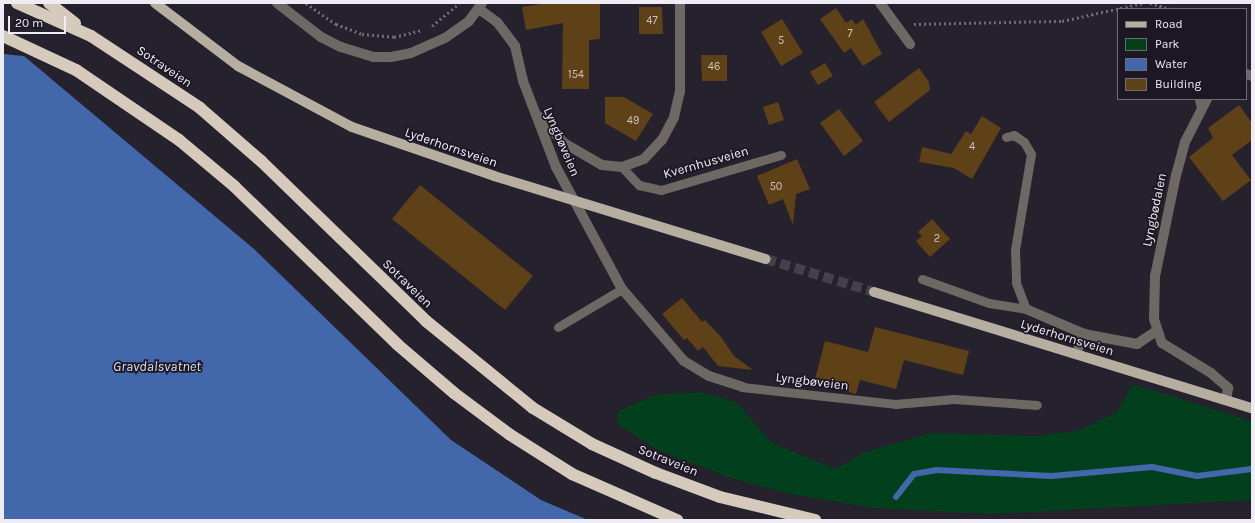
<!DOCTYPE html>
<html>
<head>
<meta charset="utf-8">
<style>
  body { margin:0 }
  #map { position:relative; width:1255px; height:523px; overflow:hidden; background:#25212d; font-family:Karla,sans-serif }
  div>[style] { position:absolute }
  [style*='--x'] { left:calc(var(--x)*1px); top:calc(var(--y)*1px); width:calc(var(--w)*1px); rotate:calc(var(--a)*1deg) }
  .green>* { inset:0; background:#023f1c }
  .water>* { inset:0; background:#4267ab }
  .stream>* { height:6px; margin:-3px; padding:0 3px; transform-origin:3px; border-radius:3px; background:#4267ab }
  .building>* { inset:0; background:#5f4118 }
  .primary-tunnel>* { height:10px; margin-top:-5px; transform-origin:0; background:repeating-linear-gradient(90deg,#433f4b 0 10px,transparent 0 15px) }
  .path>* { height:2.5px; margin-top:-1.25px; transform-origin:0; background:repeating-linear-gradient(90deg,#6f6b76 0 2px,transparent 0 5px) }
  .service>* { height:9px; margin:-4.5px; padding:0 4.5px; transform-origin:4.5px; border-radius:4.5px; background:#6d6863 }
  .minor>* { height:10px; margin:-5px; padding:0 5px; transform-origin:5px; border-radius:5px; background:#6d6863 }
  .tertiary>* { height:10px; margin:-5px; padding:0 5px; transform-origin:5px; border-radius:5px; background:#6d6863 }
  .primary>* { height:10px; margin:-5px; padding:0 5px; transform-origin:5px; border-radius:5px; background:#b7aea2 }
  .motorway>* { height:12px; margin:-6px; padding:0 6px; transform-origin:6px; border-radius:6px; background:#d5cabb }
  span { translate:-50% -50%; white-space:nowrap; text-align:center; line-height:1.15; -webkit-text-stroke:3.5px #1c1723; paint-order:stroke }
  .number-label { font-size:11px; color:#cbc1be }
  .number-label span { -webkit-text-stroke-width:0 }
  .street-label { font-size:13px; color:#efecf5 }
  .water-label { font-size:14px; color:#d5e0f4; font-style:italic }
  .frame { position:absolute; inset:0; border:4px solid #efecf5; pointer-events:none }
  .legend { position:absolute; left:1117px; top:8px; width:130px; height:92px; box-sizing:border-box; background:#1c1723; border:1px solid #706c77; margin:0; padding:5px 7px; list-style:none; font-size:12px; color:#efecf5 }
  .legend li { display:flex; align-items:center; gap:8px; height:20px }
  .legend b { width:20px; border:1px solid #706c77 }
  .scale { position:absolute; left:8px; top:16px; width:58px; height:18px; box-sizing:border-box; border:2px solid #efecf5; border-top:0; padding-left:5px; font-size:12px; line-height:14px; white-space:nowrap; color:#efecf5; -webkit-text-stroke:3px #1c1723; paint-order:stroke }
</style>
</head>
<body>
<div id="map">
  <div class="green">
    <i style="clip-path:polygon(1133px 384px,1252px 421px,1252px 500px,991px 514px,872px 508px,785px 493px,731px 478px,655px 449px,617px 423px,618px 411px,655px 395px,701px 392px,736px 402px,772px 443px,835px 469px,865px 452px,931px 433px,1036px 436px,1080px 430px,1117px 412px)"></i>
  </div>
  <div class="water">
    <i style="clip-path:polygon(3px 54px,24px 56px,254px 249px,451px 440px,541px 500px,588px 520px,3px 520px)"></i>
  </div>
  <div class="stream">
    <i style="--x:896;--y:497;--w:29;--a:-52"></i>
    <i style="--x:914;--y:474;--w:22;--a:-10"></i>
    <i style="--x:936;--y:470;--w:116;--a:3"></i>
    <i style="--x:1052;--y:476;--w:100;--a:-5.1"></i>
    <i style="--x:1152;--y:467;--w:46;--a:11.3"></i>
    <i style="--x:1197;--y:476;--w:55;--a:-7.3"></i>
  </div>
  <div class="building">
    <i style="clip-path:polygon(548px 3px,600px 3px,600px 39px,589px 40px,589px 89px,562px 89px,563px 23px,526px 30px,522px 7px)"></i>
    <i style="clip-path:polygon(639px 7px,662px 7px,663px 34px,639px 34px)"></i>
    <i style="clip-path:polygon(836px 8px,846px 23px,852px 19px,856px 25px,863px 19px,882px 54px,863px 66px,851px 48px,844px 53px,820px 19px)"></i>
    <i style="clip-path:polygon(782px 19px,803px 53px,781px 66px,761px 32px)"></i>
    <i style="clip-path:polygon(701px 55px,727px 55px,727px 81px,702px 81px)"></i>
    <i style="clip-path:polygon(825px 63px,833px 76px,818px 85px,810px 72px)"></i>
    <i style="clip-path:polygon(919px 68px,929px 82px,930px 90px,889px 122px,874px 102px)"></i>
    <i style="clip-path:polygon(605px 97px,624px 97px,653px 114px,636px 141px,605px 123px)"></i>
    <i style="clip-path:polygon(778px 102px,784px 120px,769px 125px,763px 107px)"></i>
    <i style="clip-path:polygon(1239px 105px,1252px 123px,1252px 140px,1232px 155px,1251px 180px,1223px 201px,1189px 157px,1213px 138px,1208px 128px)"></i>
    <i style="clip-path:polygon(839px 109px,863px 141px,844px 156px,820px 123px)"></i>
    <i style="clip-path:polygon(982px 116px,1001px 128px,972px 179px,954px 168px,919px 162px,922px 147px,951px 154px,966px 131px,971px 134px)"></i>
    <i style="clip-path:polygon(797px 159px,810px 189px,796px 194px,793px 225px,783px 199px,769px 205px,757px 176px)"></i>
    <i style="clip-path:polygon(420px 185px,533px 276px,505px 310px,392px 219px)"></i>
    <i style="clip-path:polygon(932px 219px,950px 239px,930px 257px,916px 241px,922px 236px,918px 232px)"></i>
    <i style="clip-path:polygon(682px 298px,702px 322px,705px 320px,721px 337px,734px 356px,753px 370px,718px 366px,703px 347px,698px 351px,687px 338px,684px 340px,662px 314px)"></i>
    <i style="clip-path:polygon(875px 327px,969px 351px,963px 375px,904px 360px,896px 389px,860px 380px,856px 394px,814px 383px,825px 341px,868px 352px)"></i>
  </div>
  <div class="primary-tunnel">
    <i style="--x:766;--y:259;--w:113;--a:17"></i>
  </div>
  <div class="path">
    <i style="--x:306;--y:3;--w:37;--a:35"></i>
    <i style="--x:336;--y:24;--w:28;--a:21"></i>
    <i style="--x:362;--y:34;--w:32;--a:5"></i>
    <i style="--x:394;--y:37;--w:29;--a:-14"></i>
    <i style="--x:1150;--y:3;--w:22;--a:16"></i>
    <i style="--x:914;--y:24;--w:148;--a:-1.2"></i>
    <i style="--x:1062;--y:21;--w:83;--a:-12.5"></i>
    <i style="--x:432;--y:26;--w:35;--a:-40"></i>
  </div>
  <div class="service">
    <i style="--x:1199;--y:99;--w:9;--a:77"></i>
    <i style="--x:1006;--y:137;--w:8;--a:-14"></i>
    <i style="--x:1014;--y:135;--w:12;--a:35"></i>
    <i style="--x:1024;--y:142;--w:14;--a:60"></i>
    <i style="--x:1031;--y:154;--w:97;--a:99.5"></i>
    <i style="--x:1015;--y:250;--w:33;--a:88"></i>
    <i style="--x:1016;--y:283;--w:28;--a:69"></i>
    <i style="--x:622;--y:167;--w:25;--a:47"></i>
    <i style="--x:639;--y:185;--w:23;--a:13"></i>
    <i style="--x:661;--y:190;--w:125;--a:-16.3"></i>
    <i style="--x:922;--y:279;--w:71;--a:19.7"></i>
    <i style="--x:989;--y:303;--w:37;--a:9"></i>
    <i style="--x:558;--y:327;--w:74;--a:-30.7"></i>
    <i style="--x:742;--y:387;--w:154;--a:6.3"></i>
    <i style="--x:895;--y:404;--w:59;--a:-4.8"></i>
    <i style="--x:954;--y:399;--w:83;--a:4.1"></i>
  </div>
  <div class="minor">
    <i style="--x:880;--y:3;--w:51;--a:53.8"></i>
    <i style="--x:479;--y:9;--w:22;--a:36"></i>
    <i style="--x:497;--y:22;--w:30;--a:53"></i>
    <i style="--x:515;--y:46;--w:36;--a:77"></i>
    <i style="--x:523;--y:81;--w:92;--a:69"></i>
    <i style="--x:556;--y:167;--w:139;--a:61.6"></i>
    <i style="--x:622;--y:289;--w:95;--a:49.3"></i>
    <i style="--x:684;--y:361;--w:29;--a:31"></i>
    <i style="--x:709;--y:376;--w:35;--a:18"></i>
    <i style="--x:1246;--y:74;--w:6;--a:18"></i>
    <i style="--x:1207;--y:99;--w:48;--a:117.1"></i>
    <i style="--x:1185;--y:142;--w:34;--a:105"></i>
    <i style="--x:1176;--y:175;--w:103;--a:101.7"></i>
    <i style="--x:1155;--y:276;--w:43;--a:91.3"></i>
    <i style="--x:1154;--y:319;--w:25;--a:72"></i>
    <i style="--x:1162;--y:343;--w:57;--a:31.5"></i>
    <i style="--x:1211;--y:373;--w:23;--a:41"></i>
    <i style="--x:1228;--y:388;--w:12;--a:99"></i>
    <i style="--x:538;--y:116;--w:37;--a:46"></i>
    <i style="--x:564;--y:143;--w:44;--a:30.1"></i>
    <i style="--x:602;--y:165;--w:20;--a:6"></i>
    <i style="--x:622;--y:167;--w:23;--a:-20"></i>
    <i style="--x:644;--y:159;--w:26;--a:-47"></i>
    <i style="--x:662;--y:140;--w:26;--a:-62"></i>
    <i style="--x:674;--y:117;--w:26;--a:-77"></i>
    <i style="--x:680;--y:92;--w:89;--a:-90"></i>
    <i style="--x:1026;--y:309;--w:63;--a:23.3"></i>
    <i style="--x:1076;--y:354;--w:22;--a:-68"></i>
    <i style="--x:1084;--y:334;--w:54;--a:10.7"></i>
    <i style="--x:1137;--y:344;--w:23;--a:-34"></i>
  </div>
  <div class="tertiary">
    <i style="--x:277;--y:3;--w:56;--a:37.7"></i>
    <i style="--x:321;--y:37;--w:22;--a:27"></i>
    <i style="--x:341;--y:47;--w:34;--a:17"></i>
    <i style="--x:373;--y:57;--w:18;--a:0"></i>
    <i style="--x:391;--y:57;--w:20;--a:-11"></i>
    <i style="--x:411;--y:53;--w:37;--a:-24"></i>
    <i style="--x:445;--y:38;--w:29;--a:-35"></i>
    <i style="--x:469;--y:21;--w:22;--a:-54"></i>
  </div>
  <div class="primary">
    <i style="--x:155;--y:3;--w:104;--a:37.2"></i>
    <i style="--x:238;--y:66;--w:129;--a:28.2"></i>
    <i style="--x:352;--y:127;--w:150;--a:19"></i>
    <i style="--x:494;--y:176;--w:284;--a:17"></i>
    <i style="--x:874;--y:292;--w:395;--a:17.1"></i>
  </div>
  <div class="motorway">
    <i style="--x:17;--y:3;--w:81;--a:24"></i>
    <i style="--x:91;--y:36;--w:131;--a:33.4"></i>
    <i style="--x:200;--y:108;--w:81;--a:41"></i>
    <i style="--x:261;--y:161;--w:230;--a:44.1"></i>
    <i style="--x:426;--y:321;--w:138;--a:39.1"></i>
    <i style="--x:533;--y:408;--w:69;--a:31.4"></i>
    <i style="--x:592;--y:444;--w:70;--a:24.4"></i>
    <i style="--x:656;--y:473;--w:68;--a:20.6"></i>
    <i style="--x:720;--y:497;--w:98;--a:13.6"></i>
    <i style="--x:49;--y:3;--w:33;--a:38"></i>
    <i style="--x:3;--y:36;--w:81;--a:25"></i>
    <i style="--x:76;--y:70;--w:125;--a:34.2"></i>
    <i style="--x:179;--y:140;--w:72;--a:39.9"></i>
    <i style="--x:234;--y:186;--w:228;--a:44.1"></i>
    <i style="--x:398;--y:345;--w:74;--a:40.6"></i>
    <i style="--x:454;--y:393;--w:69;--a:36.7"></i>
    <i style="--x:509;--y:434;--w:75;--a:32.4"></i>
    <i style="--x:572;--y:474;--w:115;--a:23.7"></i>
  </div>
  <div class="number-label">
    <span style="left:652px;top:21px">47</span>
    <span style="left:850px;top:34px">7</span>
    <span style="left:781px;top:41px">5</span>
    <span style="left:714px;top:67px">46</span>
    <span style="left:576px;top:75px">154</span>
    <span style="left:633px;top:121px">49</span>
    <span style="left:972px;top:147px">4</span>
    <span style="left:776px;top:187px">50</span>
    <span style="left:937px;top:239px">2</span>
  </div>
  <div class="street-label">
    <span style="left:164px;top:67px;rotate:34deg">Sotraveien</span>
    <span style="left:561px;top:142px;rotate:67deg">Lyngbøveien</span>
    <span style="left:451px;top:148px;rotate:19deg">Lyderhornsveien</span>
    <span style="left:706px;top:163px;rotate:-16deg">Kvernhusveien</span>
    <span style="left:1155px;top:210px;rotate:-78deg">Lyngbødalen</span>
    <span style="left:407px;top:284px;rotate:44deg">Sotraveien</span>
    <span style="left:1067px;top:338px;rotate:17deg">Lyderhornsveien</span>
    <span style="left:812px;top:382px;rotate:7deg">Lyngbøveien</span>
    <span style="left:668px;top:461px;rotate:22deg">Sotraveien</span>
  </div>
  <div class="water-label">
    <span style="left:157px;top:367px">Gravdalsvatnet</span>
  </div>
  <div class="frame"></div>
  <ul class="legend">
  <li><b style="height:5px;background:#b7aea2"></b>Road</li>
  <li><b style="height:11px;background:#023f1c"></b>Park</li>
  <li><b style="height:11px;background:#4267ab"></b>Water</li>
  <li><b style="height:11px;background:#5f4118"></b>Building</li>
  </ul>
  <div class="scale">20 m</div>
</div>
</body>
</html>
